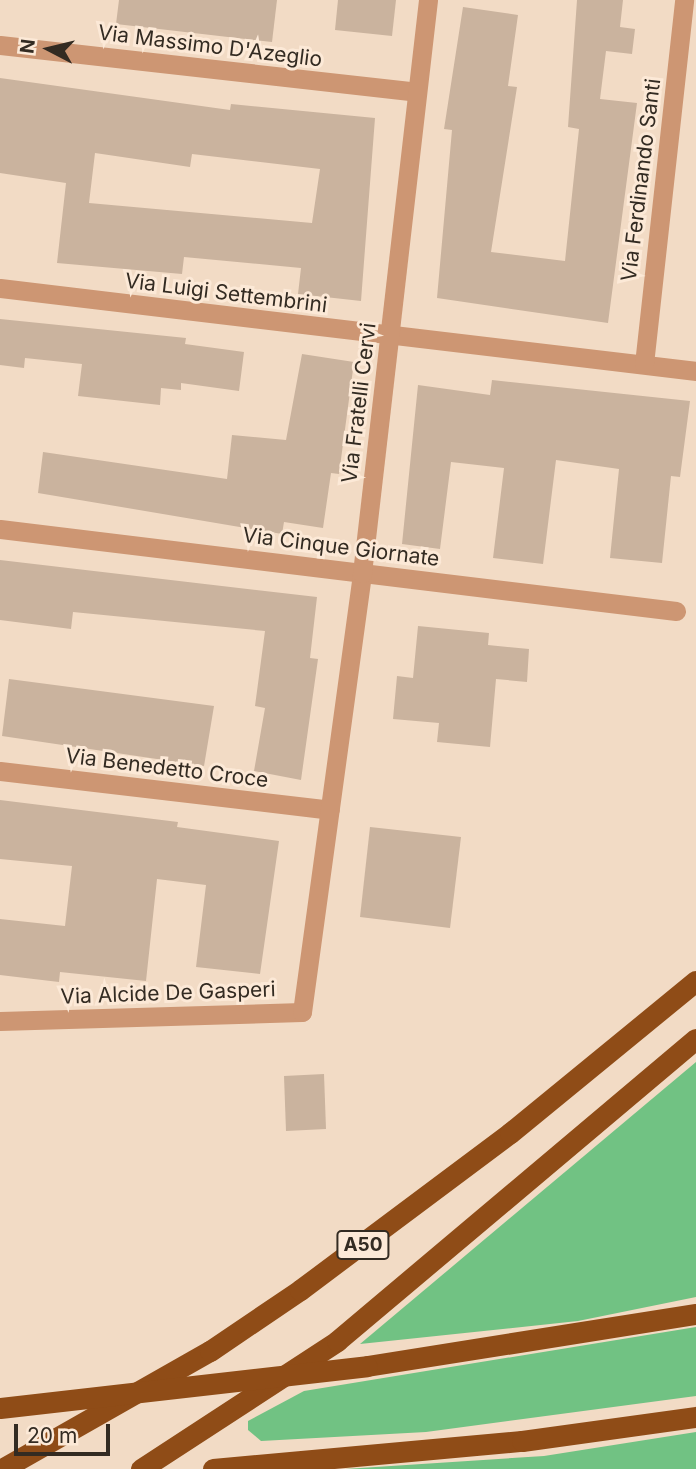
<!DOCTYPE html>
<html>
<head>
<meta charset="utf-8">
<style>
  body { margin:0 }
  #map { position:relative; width:696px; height:1469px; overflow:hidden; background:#f2dbc5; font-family:Inter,sans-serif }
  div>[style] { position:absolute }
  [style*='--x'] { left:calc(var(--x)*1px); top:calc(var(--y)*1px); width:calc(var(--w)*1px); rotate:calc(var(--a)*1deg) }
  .green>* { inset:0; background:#71c283 }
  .building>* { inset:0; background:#cab39e }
  .minor>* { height:19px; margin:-9.5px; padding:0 9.5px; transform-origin:9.5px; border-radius:9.5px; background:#cd9673 }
  .motorway>* { height:21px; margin:-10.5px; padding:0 10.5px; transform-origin:10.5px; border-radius:10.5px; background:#8f4c17 }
  .motorway-bridge>* { height:21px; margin:-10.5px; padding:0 10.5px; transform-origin:10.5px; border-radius:10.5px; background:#8f4c17 }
  span { translate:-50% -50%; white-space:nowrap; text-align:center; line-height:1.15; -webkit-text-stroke:6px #fce9d7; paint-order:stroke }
  .shield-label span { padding:2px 5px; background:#fce9d7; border:2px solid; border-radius:5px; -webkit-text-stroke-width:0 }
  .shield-label { font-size:19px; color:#332b22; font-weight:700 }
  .street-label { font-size:21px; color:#332b22 }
  .north { position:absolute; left:14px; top:14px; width:70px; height:70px; -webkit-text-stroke:5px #fce9d7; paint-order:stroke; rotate:277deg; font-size:19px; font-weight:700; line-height:28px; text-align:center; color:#332b22 }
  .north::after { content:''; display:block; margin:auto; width:24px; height:32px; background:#332b22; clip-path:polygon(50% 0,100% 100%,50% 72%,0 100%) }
  .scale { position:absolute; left:14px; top:1424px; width:96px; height:32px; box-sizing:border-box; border:4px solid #332b22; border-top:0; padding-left:9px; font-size:21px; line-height:24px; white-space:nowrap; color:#332b22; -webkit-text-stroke:5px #fce9d7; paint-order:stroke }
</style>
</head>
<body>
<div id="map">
  <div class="green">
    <i style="clip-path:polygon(696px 1062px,696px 1297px,578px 1321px,360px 1344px)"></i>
    <i style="clip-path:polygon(696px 1327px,696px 1396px,426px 1432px,261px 1441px,248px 1430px,248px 1421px,304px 1391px)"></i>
    <i style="clip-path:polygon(696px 1432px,696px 1469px,345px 1469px,544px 1456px)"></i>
  </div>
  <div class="building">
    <i style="clip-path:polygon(119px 0,277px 0,272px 42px,116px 24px)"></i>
    <i style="clip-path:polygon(338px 0,396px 0,392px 36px,335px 30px)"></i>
    <i style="clip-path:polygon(577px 0,623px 0,620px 27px,635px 29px,632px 54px,606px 51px,600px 99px,637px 103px,608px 323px,437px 298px,452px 130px,444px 129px,463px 7px,518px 15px,508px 86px,517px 87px,491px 252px,565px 261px,579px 129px,568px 127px)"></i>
    <i style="clip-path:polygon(evenodd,0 78px,230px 110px,231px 104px,375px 118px,361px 301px,298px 294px,301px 268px,184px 257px,182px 274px,57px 263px,66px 183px,0 173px,0 78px,95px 153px,190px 167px,192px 154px,320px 169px,312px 223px,89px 203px,95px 153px)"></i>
    <i style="clip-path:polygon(0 319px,186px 338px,185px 344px,244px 352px,239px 391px,181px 383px,181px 390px,161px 388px,160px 405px,78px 396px,82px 364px,25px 358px,24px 368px,0 365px)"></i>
    <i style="clip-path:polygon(302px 354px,354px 362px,339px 474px,331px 473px,323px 528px,284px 522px,282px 534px,38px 493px,43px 452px,227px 479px,232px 435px,286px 440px)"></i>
    <i style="clip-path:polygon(492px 380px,690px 401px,680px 477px,671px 476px,662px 563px,610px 558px,619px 469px,556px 460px,543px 564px,493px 558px,504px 468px,451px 462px,440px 549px,402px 544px,418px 385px,490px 395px)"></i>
    <i style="clip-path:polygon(0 560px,317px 597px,310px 658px,318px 659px,301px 780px,254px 771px,265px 708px,255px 706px,265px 631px,73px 612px,71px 629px,0 620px)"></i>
    <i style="clip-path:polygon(418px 626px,489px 633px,488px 645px,529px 649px,527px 682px,496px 679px,490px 747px,437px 742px,439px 723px,393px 719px,397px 676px,413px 678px)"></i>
    <i style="clip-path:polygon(9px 679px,214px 706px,204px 766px,2px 736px)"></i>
    <i style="clip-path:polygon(0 800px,178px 822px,177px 827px,279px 841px,260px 974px,196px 967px,206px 885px,157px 879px,146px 981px,60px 972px,59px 982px,0 975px,0 919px,65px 926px,72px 866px,0 859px)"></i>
    <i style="clip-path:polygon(370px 827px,461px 837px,450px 928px,360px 917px)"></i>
    <i style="clip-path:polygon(324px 1074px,326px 1129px,286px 1131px,284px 1076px)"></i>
  </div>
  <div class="minor">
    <i style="--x:0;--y:45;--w:419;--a:6.4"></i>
    <i style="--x:0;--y:288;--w:701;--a:6.8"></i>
    <i style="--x:644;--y:364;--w:366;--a:-83.7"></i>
    <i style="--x:0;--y:529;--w:681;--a:6.92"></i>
    <i style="--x:0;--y:771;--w:332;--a:6.7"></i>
    <i style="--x:0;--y:1021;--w:302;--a:-1.7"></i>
    <i style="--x:302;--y:1012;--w:443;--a:-82.2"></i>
    <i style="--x:362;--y:573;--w:577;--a:-83.43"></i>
  </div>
  <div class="motorway">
    <i style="--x:367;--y:1366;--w:333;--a:-9"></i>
    <i style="--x:2;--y:1469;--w:239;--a:-29.6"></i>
    <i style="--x:210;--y:1351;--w:109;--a:-34.1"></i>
    <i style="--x:300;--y:1290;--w:262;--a:-36.8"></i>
    <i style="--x:510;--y:1133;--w:240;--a:-39.3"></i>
    <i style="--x:141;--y:1469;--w:234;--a:-33.1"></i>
    <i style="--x:337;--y:1341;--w:469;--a:-40.1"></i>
    <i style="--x:213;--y:1469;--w:310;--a:-5.2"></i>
    <i style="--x:522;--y:1441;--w:176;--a:-7.9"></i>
  </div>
  <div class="motorway-bridge">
    <i style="--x:0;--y:1408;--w:369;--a:-6.5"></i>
  </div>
  <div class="shield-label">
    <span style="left:363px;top:1245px">A50</span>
  </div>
  <div class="street-label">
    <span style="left:210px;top:46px;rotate:7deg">Via Massimo D'Azeglio</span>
    <span style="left:641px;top:180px;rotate:-83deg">Via Ferdinando Santi</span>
    <span style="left:226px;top:293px;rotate:7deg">Via Luigi Settembrini</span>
    <span style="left:359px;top:403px;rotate:-83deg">Via Fratelli Cervi</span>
    <span style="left:341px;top:547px;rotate:7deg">Via Cinque Giornate</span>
    <span style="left:167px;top:768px;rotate:7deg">Via Benedetto Croce</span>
    <span style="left:168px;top:993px;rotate:-2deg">Via Alcide De Gasperi</span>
  </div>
  <div class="north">N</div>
  <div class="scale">20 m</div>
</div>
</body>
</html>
